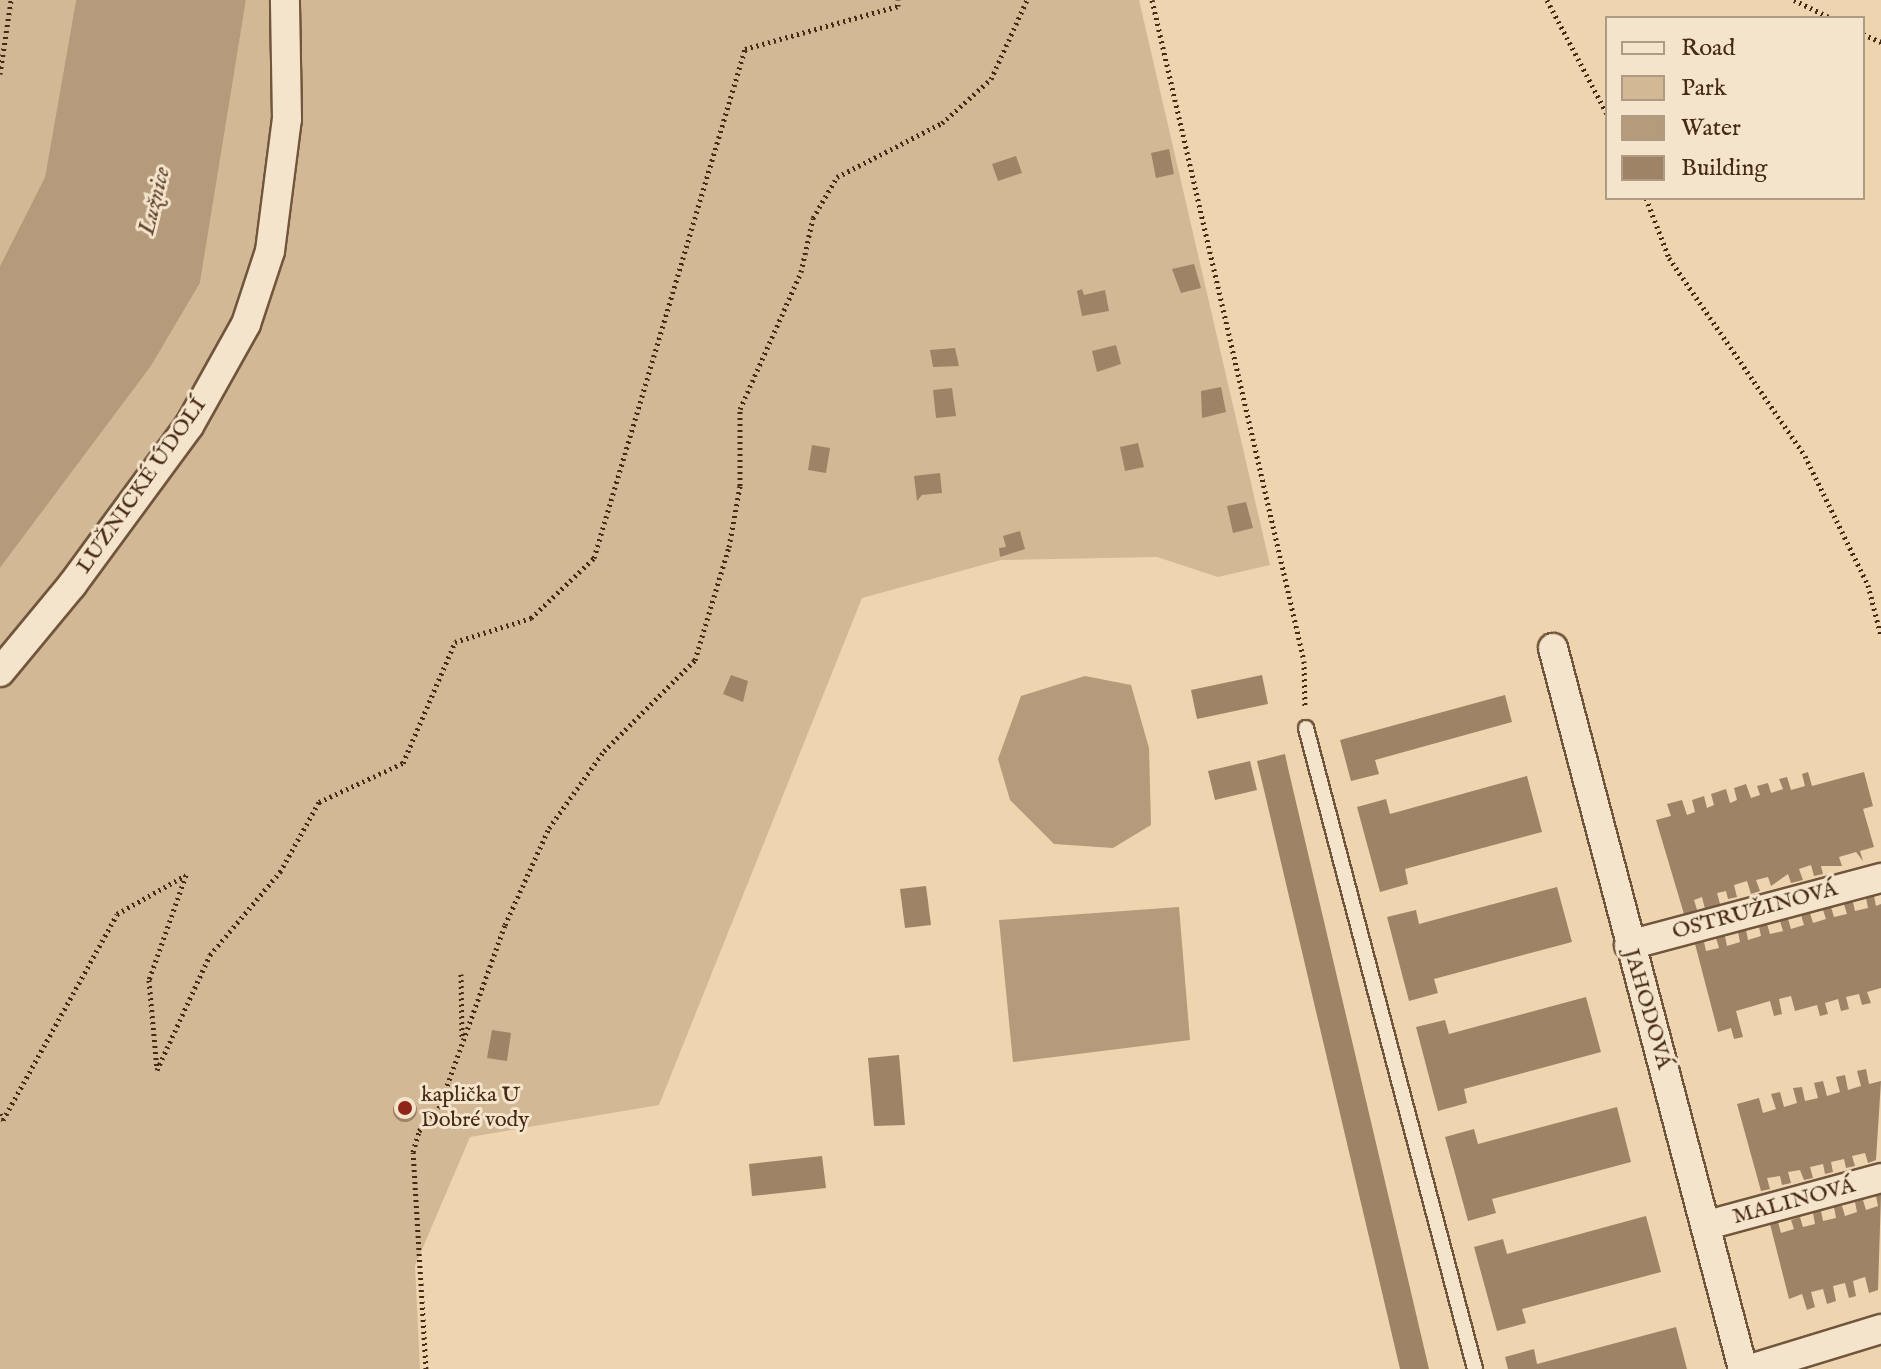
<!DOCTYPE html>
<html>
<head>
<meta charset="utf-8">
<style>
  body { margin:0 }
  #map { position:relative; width:1881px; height:1369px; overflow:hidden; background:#eed5af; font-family:"IM FELL English",serif }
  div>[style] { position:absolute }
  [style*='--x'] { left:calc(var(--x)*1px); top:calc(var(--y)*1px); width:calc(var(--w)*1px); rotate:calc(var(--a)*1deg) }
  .green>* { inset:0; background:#d2b895 }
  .water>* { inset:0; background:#b59b7b }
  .building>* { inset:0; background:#9e8366 }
  .round { border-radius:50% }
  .path>* { height:5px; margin-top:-2.5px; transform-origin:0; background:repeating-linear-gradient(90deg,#472a16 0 2px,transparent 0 6px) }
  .roads { filter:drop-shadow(2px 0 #71553c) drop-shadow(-2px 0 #71553c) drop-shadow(0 2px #71553c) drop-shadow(0 -2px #71553c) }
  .lane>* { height:14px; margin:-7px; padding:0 7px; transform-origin:7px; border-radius:7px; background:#f4e4cb }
  .street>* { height:28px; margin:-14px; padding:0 14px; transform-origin:14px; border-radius:14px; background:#f4e4cb }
  .dots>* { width:22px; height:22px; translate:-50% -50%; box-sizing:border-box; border:4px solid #f4e4cb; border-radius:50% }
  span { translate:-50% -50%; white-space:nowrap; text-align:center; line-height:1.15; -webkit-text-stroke:6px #f4e4cb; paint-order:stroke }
  .street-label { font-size:22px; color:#472a16 }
  .poi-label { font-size:22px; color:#472a16 }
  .left { translate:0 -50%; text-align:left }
  .water-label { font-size:24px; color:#62462f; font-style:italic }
  .legend { position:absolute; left:1605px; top:16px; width:260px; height:184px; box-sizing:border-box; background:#f4e4cb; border:2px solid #af9a83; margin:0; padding:10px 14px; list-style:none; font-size:24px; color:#472a16 }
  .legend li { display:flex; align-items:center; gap:16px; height:40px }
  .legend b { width:40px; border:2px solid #af9a83 }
</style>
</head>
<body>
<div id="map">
  <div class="green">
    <i style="clip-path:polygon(0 0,76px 0,45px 177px,0 266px)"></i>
    <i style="clip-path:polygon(246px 0,1139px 0,1270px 565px,1218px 577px,1157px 557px,1001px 560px,862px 598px,659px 1105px,470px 1137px,415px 1266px,420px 1369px,0 1369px,0 568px,151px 366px,200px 283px)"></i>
  </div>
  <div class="water">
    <i style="clip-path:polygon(76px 0,246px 0,200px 283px,151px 366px,0 568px,0 266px,45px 177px)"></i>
    <i style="clip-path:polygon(1085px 676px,1131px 685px,1149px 748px,1151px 825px,1113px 848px,1054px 844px,1010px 800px,998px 759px,1021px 696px)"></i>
    <i style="clip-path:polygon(1179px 907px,1190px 1040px,1013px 1062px,999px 920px)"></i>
  </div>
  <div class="building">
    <i style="clip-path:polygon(1169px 149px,1174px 174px,1156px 178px,1151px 153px)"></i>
    <i style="clip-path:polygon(1016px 156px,1022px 173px,998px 181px,992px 164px)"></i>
    <i style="clip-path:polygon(1194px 264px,1201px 288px,1181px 293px,1172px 269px)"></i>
    <i style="clip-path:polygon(1082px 289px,1084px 295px,1105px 290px,1109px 311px,1082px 316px,1077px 291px)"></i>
    <i style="clip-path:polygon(1116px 345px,1121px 364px,1097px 372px,1092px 351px)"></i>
    <i style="clip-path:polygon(955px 348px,959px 366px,933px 367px,930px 350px)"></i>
    <i style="clip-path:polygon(1221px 387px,1226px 412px,1202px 418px,1201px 391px)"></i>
    <i style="clip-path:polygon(952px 388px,956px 416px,936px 418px,933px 390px)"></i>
    <i style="clip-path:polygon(1138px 443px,1144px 467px,1125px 471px,1120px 447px)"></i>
    <i style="clip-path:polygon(812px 445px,830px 448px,826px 473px,808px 470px)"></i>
    <i style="clip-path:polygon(940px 473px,942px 493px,922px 495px,917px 501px,914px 476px)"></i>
    <i style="clip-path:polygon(1246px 502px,1253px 528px,1233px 533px,1227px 506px)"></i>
    <i style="clip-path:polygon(1020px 531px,1025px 549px,1000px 557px,999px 548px,1006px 547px,1003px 536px)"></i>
    <i style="clip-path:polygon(731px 675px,748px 681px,743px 702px,723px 694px)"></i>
    <i style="clip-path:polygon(1262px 675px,1268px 704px,1197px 719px,1191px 690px)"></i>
    <i style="clip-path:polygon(1505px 695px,1512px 722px,1375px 760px,1379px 774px,1351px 781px,1340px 740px)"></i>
    <i style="clip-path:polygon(1285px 754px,1288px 768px,1429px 1369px,1400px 1369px,1264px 790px,1257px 761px)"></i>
    <i style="clip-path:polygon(1250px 761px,1257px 790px,1215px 800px,1208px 771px)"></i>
    <i style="clip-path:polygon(1808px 772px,1812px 786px,1864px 772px,1873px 806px,1863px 809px,1874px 847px,1860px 851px,1863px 861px,1856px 852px,1839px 857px,1842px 866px,1821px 866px,1823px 874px,1814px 876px,1811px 865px,1799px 869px,1803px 880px,1791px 883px,1788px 874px,1771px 886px,1768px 877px,1756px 880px,1760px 891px,1751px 894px,1747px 881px,1734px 885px,1737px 897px,1728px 899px,1726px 891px,1717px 893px,1720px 904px,1705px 909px,1702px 897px,1694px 900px,1697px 910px,1684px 914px,1656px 820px,1671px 816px,1667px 804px,1682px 800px,1687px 815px,1695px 812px,1692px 800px,1704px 796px,1707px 808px,1714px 805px,1711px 794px,1726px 789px,1730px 803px,1737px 800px,1734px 788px,1746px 784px,1751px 798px,1760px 795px,1757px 786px,1768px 783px,1771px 793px,1783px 789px,1779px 779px,1787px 777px,1791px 790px,1805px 786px,1802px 774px)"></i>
    <i style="clip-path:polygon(1527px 776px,1542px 832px,1405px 869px,1408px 884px,1380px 892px,1357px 807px,1386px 799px,1390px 814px)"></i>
    <i style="clip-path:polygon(926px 886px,931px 925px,905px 928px,900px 889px)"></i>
    <i style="clip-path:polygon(1557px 887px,1572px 942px,1434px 979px,1438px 993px,1409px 1001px,1387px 917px,1416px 910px,1419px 924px)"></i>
    <i style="clip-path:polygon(1874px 896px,1876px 906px,1881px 904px,1881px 988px,1867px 992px,1871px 1003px,1862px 1005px,1859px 994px,1846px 997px,1849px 1009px,1841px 1011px,1838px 999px,1825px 1003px,1828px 1014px,1820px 1016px,1817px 1005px,1795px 1011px,1791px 996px,1779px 999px,1782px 1014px,1774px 1016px,1770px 1001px,1736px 1011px,1743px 1037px,1734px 1039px,1731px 1028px,1718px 1032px,1695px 944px,1704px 942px,1706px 951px,1719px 948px,1716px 938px,1725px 936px,1727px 946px,1740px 942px,1738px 932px,1746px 930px,1748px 940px,1761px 936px,1759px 927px,1767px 924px,1770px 934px,1783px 931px,1780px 921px,1788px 919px,1791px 929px,1804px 925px,1801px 915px,1810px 913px,1813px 923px,1826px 919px,1823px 910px,1831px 907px,1834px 917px,1847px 914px,1844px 904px,1853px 902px,1855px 911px,1868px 908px,1866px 898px)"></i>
    <i style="clip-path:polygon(1586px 997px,1601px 1052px,1464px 1089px,1467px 1103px,1438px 1111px,1416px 1027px,1445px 1020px,1449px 1034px)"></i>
    <i style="clip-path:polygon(492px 1030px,511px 1033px,507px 1061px,487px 1058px)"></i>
    <i style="clip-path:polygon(899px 1055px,905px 1125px,874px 1126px,868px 1058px)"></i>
    <i style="clip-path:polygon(1866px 1069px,1869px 1084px,1881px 1081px,1876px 1160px,1868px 1163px,1865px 1153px,1852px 1156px,1855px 1166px,1846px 1168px,1844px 1159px,1831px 1162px,1833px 1172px,1825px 1174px,1823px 1164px,1810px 1167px,1813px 1178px,1804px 1180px,1800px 1170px,1788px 1172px,1791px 1183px,1782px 1185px,1780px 1176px,1767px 1178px,1770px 1189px,1761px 1191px,1737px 1104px,1759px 1098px,1763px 1113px,1776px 1109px,1771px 1094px,1780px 1092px,1784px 1107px,1797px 1103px,1793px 1088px,1802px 1087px,1805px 1101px,1818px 1098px,1814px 1083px,1823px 1081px,1827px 1096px,1840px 1092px,1836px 1077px,1845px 1075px,1848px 1090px,1861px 1086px,1857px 1071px)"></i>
    <i class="round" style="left:393px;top:1098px;width:24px;height:24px"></i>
    <i style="clip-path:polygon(1617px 1107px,1631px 1162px,1492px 1199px,1496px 1213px,1468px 1221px,1445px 1137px,1474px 1129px,1478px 1144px)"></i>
    <i style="clip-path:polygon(822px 1156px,826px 1188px,752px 1196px,749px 1164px)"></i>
    <i style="clip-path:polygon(1881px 1195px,1878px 1290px,1869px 1293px,1865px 1277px,1853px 1281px,1856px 1296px,1849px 1298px,1845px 1283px,1833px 1286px,1836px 1301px,1827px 1304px,1823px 1289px,1811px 1292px,1815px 1307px,1807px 1310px,1802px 1294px,1789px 1299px,1770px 1224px,1778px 1222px,1781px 1233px,1794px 1229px,1791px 1220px,1800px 1217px,1803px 1227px,1815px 1224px,1813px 1213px,1821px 1211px,1823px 1221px,1836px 1218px,1834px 1207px,1842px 1206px,1845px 1216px,1857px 1212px,1855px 1202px,1863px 1200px,1866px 1210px,1878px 1206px,1876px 1196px)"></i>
    <i style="clip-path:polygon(1646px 1216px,1661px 1272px,1522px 1309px,1526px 1323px,1497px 1331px,1474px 1247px,1503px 1239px,1507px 1254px)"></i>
    <i style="clip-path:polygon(1676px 1327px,1687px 1369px,1508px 1369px,1505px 1357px,1534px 1349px,1537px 1364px)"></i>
  </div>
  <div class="path">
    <i style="--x:1152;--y:0;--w:678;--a:77.05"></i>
    <i style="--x:1304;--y:661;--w:46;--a:88.8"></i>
    <i style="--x:1547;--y:0;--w:129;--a:62.2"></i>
    <i style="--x:1794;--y:0;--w:41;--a:25.9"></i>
    <i style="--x:1863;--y:34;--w:20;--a:24"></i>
    <i style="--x:0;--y:74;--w:75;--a:-81.5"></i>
    <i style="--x:1646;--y:198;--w:64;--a:69"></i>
    <i style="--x:1669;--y:258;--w:240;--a:55.5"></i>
    <i style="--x:1805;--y:456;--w:144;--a:64"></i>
    <i style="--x:1868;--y:585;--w:53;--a:75.7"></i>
    <i style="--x:461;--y:974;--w:64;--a:89.1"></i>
    <i style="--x:0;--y:1114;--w:7;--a:63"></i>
    <i style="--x:3;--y:1120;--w:235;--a:-61"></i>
    <i style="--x:117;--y:914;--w:79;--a:-29.5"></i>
    <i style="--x:186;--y:875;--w:111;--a:109.4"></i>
    <i style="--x:149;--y:980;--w:90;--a:84.9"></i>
    <i style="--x:157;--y:1070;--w:127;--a:-65.3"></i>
    <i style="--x:210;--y:955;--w:109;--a:-49.9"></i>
    <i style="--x:280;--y:872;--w:80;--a:-60.9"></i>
    <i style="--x:319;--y:802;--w:93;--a:-24.9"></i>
    <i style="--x:403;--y:763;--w:132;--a:-66.7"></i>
    <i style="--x:455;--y:642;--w:80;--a:-17.5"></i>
    <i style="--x:531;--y:618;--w:87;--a:-43.6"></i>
    <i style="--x:594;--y:558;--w:531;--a:-73.48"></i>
    <i style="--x:745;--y:49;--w:159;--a:-15.7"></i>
    <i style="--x:898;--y:6;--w:6;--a:-90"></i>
    <i style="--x:426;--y:1369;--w:217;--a:-93.4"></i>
    <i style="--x:413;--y:1152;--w:22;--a:-74"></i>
    <i style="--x:419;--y:1131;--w:30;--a:-49"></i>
    <i style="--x:439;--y:1108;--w:195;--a:-70.2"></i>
    <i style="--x:505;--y:925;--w:107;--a:-65.6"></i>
    <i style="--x:549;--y:828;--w:95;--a:-54.5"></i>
    <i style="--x:604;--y:751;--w:129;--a:-45"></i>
    <i style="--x:695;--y:660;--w:118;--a:-73.3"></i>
    <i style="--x:729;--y:547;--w:62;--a:-79.8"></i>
    <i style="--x:740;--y:486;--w:77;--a:-90"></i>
    <i style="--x:740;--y:409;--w:150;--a:-66"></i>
    <i style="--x:801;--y:272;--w:55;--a:-77.5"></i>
    <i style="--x:813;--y:218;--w:48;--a:-59.7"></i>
    <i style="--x:837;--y:177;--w:118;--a:-27.2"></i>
    <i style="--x:942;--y:123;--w:66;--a:-41.9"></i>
    <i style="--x:991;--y:79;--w:87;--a:-65.5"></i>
  </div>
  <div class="roads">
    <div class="lane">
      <i style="--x:1306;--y:728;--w:663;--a:75.23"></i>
    </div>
    <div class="street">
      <i style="--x:1553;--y:648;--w:746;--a:75.24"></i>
      <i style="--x:0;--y:672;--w:113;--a:-50.4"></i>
      <i style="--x:72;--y:585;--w:197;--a:-53.7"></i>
      <i style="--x:189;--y:426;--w:117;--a:-60.8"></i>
      <i style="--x:246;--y:324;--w:77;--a:-71.8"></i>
      <i style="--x:270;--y:251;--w:133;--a:-82.7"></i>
      <i style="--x:287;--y:119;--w:119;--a:-91"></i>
      <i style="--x:1629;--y:945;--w:261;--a:-14.9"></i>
      <i style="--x:1707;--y:1225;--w:180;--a:-15.1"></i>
      <i style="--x:1750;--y:1369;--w:137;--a:-17"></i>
    </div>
  </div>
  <div class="dots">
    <i style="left:405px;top:1108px;background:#8f2418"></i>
  </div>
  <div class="street-label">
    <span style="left:142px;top:486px;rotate:-55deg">LUŽNICKÉ ÚDOLÍ</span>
    <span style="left:1755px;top:911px;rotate:-15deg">OSTRUŽINOVÁ</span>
    <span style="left:1647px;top:1009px;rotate:74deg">JAHODOVÁ</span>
    <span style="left:1794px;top:1202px;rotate:-15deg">MALINOVÁ</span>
  </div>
  <div class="poi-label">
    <span class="left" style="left:421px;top:1108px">kaplička U<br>Dobré vody</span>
  </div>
  <div class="water-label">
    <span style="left:155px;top:201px;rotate:-76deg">Lužnice</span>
  </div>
  <ul class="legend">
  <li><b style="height:10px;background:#f4e4cb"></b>Road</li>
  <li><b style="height:22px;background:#d2b895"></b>Park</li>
  <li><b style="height:22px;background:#b59b7b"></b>Water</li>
  <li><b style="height:22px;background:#9e8366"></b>Building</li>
  </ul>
</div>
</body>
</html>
